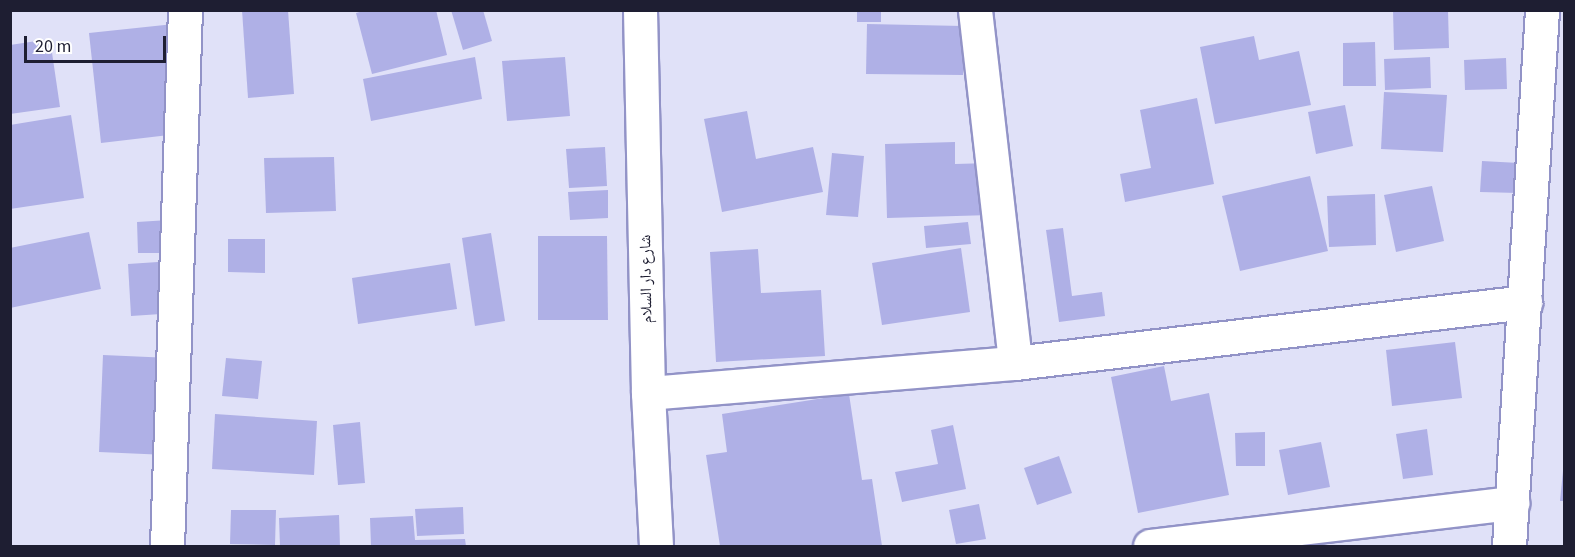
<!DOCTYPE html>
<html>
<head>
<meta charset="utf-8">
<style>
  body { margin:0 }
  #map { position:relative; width:1575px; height:557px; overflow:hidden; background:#e0e1f8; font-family:"Source Sans 3","Noto Naskh Arabic",sans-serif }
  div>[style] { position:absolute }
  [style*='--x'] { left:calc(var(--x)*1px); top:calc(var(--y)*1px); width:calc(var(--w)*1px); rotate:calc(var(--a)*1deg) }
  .building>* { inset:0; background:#afb0e6 }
  .roads { filter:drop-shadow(2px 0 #9293c7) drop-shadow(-2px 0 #9293c7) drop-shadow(0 2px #9293c7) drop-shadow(0 -2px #9293c7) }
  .street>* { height:33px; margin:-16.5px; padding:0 16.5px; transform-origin:16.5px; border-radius:16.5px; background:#fff }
  .secondary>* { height:33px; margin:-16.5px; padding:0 16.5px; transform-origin:16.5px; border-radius:16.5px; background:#fff }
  span { translate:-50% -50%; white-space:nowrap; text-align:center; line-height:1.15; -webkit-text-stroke:6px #fff; paint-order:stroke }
  .street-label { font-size:16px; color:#1e1e32 }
  .frame { position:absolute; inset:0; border:12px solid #1e1e32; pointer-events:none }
  .scale { position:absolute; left:24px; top:36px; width:142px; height:27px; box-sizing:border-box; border:3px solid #1e1e32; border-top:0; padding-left:8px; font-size:18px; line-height:21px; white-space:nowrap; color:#1e1e32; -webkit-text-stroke:4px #fff; paint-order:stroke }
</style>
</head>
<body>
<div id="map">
  <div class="building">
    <i style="clip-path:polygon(242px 10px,288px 10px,294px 94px,248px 98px)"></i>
    <i style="clip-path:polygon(367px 10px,436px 10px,447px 55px,372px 74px,356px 13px)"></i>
    <i style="clip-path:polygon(451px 10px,483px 10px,492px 41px,463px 50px)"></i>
    <i style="clip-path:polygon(857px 10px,881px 10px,881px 22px,857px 22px)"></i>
    <i style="clip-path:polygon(1393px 10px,1448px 10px,1449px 48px,1394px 50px)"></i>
    <i style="clip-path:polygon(174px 24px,186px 133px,101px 143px,89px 33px)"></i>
    <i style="clip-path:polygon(867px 24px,963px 26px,963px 75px,866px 74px)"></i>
    <i style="clip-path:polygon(1254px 36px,1259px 60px,1299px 51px,1311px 105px,1215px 124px,1200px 47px)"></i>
    <i style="clip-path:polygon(50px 39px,60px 107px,10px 114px,10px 45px)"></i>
    <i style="clip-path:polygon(1375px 42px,1376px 86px,1343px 86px,1343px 43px)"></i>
    <i style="clip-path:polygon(475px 57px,482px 99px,371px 121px,363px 79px)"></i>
    <i style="clip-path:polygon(565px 57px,570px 116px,507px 121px,502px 61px)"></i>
    <i style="clip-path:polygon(1430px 57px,1431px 88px,1385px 90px,1384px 59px)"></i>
    <i style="clip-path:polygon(1506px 58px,1507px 89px,1465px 90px,1464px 60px)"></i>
    <i style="clip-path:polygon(1384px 92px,1447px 95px,1443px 152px,1381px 149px)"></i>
    <i style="clip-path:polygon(1197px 98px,1214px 184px,1125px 202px,1120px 174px,1151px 168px,1140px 110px)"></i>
    <i style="clip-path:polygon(1345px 105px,1353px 146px,1316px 154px,1308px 112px)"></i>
    <i style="clip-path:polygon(747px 111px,756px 159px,813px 147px,823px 192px,722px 212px,704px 119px)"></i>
    <i style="clip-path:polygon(71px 115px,84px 198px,10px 209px,10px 125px)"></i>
    <i style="clip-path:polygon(955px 142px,955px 164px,990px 163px,991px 215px,887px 218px,885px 144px)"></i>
    <i style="clip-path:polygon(605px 147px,607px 186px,569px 188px,566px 149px)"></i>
    <i style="clip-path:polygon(832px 153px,864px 156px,858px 217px,826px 215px)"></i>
    <i style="clip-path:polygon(334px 157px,336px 211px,266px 213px,264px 158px)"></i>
    <i style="clip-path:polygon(1482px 161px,1519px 163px,1518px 193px,1480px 192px)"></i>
    <i style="clip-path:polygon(1310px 176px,1328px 251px,1240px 271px,1222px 196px)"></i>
    <i style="clip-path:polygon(1432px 186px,1444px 241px,1396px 252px,1384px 195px)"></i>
    <i style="clip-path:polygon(608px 190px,608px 218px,570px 220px,568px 192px)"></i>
    <i style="clip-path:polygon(1375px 194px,1376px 245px,1329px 247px,1327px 196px)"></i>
    <i style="clip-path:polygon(169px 220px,170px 253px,138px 253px,137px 222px)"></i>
    <i style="clip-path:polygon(968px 222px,971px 244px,926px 248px,924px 226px)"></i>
    <i style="clip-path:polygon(1063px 228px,1072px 296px,1102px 292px,1105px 316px,1059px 322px,1046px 230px)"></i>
    <i style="clip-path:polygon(89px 232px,101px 289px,10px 308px,10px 248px)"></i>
    <i style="clip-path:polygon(491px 233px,505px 321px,475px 326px,462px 238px)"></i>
    <i style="clip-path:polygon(538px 236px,607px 236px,608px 320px,538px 320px)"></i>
    <i style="clip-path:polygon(228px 239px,265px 239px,265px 273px,228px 272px)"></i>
    <i style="clip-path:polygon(961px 248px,970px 312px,882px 325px,872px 263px)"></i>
    <i style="clip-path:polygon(758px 249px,761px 293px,821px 290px,825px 356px,716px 362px,710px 252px)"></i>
    <i style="clip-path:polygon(173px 261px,176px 313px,131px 316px,128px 264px)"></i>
    <i style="clip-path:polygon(450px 263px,457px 309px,358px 324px,352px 278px)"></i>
    <i style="clip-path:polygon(1455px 342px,1462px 398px,1392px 406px,1386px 350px)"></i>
    <i style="clip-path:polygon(103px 355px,171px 358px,167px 455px,99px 452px)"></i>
    <i style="clip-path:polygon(226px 358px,262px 361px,258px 399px,222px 396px)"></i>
    <i style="clip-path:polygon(1164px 366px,1171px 401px,1209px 393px,1229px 495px,1138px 513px,1111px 377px)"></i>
    <i style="clip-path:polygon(849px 394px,862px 480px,872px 479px,882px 546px,720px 546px,706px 455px,727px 452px,722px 414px)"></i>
    <i style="clip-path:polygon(215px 414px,317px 421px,314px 475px,212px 469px)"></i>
    <i style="clip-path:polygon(360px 422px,365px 483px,338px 485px,333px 425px)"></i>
    <i style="clip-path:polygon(953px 425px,966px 489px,902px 502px,895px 472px,938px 464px,931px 430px)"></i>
    <i style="clip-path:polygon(1427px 429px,1433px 475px,1403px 479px,1396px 434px)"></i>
    <i style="clip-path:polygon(1265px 432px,1265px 466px,1236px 466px,1235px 433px)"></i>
    <i style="clip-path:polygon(1321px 442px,1330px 487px,1288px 495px,1279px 450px)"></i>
    <i style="clip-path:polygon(1059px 456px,1072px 493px,1037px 505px,1024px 468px)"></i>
    <i style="clip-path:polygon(1563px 471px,1564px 471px,1564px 501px,1560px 501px)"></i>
    <i style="clip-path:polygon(979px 504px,986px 539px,956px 544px,949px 510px)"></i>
    <i style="clip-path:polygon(463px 507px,464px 534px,417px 536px,415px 509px)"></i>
    <i style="clip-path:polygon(231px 510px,276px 510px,275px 545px,230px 544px)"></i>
    <i style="clip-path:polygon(339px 515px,340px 546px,280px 546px,279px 518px)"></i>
    <i style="clip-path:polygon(413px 516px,415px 540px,465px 539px,466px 546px,371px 546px,370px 518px)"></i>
  </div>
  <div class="roads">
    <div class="street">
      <i style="--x:975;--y:10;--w:355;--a:83.5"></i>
      <i style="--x:648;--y:393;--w:368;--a:-4.7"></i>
      <i style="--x:1015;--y:363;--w:514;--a:-6.82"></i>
      <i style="--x:167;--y:546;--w:536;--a:-88.08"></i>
      <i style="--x:1150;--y:546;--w:365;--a:-6.8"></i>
      <i style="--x:1509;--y:546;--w:537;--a:-86.48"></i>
    </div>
    <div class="secondary">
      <i style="--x:640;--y:10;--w:383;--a:88.8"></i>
      <i style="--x:648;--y:393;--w:153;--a:87"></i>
    </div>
  </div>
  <div class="street-label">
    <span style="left:646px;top:279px;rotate:-91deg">شارع دار السلام</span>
  </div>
  <div class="frame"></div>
  <div class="scale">20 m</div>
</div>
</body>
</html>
